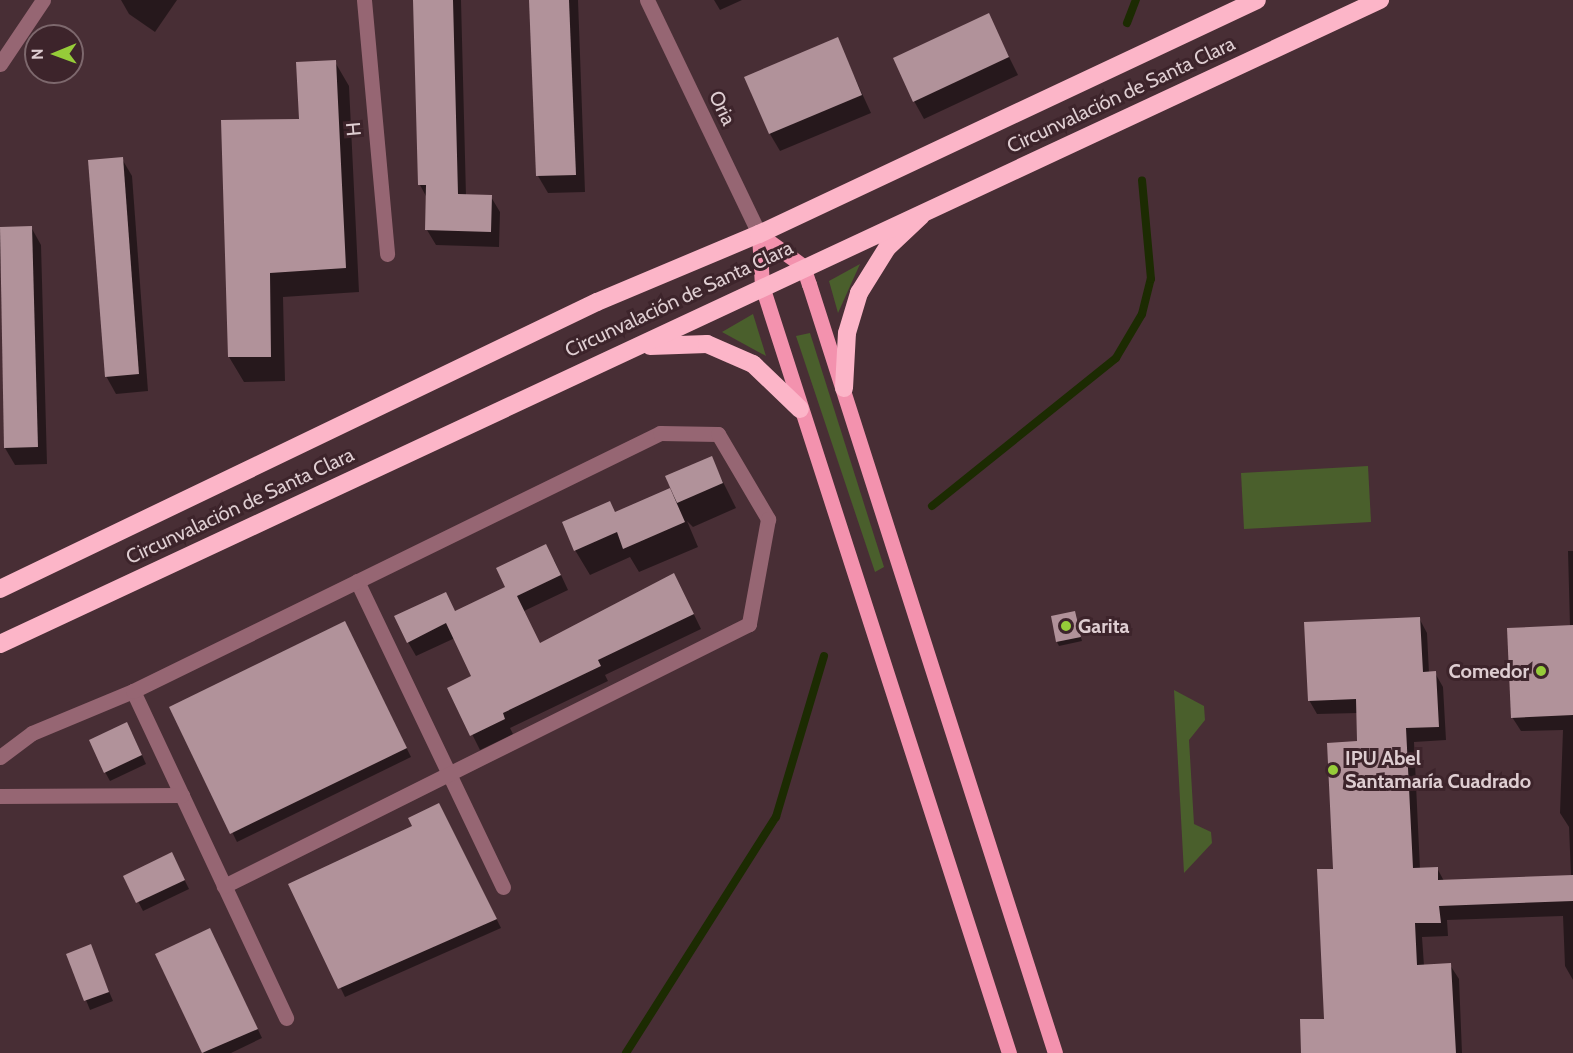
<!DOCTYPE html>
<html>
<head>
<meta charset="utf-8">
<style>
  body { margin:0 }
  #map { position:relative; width:1573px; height:1053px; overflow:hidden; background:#482e35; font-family:Cabin,sans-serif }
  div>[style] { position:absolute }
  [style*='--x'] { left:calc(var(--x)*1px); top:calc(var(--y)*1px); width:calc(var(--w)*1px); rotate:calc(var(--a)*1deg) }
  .green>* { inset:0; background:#4a5f2c }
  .shadow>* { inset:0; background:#0007 }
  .stream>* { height:8px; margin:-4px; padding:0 4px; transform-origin:4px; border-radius:4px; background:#1c2b02 }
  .building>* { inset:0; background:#b1929a }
  .minor>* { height:15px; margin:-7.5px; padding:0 7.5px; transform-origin:7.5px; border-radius:7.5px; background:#966673 }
  .major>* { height:15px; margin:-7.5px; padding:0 7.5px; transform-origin:7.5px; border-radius:7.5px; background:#f392ae }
  .highway>* { height:18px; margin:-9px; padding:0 9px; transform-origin:9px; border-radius:9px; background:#fcb5c8 }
  .dots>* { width:16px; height:16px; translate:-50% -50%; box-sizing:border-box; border:3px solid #3d242b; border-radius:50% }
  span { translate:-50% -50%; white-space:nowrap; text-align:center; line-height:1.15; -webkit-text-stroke:6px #3d242b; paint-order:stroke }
  .street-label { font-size:20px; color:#decdd1 }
  .poi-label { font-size:20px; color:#decdd1; font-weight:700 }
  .left { translate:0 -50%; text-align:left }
  .right { translate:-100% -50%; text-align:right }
  .north { position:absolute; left:24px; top:24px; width:60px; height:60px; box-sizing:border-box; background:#3d242b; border:2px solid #7d686d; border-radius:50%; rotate:269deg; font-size:16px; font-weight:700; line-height:24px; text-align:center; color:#decdd1 }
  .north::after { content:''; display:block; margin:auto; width:21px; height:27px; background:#96cc39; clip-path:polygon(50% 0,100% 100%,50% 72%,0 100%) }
</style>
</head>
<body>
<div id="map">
  <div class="green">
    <i style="clip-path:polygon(860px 264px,838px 313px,829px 281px)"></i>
    <i style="clip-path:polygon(753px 314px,766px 356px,722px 332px)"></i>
    <i style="clip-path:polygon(810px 333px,884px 567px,875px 572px,796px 336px)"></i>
    <i style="clip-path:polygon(1368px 466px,1371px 522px,1244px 529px,1241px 473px)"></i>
    <i style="clip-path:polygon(1174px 690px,1204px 706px,1205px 720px,1189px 740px,1194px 824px,1211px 832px,1212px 843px,1184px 873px)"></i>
  </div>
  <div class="shadow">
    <i style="clip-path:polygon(121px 0,177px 0,155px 32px,129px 14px)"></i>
    <i style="clip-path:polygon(415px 0,461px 0,466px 196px,491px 197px,500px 212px,499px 247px,436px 245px,427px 230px,427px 198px,420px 185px)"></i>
    <i style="clip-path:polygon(531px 0,578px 0,585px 192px,548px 193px,538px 176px)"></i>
    <i style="clip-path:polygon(714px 0,742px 0,720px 10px)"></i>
    <i style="clip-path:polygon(988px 15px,1018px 75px,924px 119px,914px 101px)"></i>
    <i style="clip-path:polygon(837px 39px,871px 113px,780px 151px,770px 134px)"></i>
    <i style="clip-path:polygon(335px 62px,349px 86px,359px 292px,283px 297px,285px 381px,244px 382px,229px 357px,300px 120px)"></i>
    <i style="clip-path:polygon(122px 159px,132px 176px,148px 391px,116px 394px,106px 376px)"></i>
    <i style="clip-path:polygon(31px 227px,41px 245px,47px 464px,15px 465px,5px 448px,0 228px)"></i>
    <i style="clip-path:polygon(711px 458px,736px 508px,693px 527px,687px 521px,698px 547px,639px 572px,630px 557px,590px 575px,575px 550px,616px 514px,675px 495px)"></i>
    <i style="clip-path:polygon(1568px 551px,1573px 551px,1573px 980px,1565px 966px,1563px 916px,1447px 920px,1448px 936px,1422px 937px,1424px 966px,1450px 965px,1459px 979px,1462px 1053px,1303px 1053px,1326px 1020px,1335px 870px,1359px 743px,1358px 713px,1317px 714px,1309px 700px,1419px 618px,1427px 633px,1429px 673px,1435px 673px,1443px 687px,1446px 740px,1414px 742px,1420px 869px,1437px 868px,1444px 881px,1571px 876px,1569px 827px,1560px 813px,1563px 730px,1521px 731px,1512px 717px,1570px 627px)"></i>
    <i style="clip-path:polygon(554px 560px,568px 590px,524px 611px,540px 645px,682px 590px,701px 629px,605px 675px,608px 681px,510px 728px,513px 734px,480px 750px,449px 688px,473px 676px,455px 638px,416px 656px,408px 642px)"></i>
    <i style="clip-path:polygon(1074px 613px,1082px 641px,1059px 646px,1057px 642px)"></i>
    <i style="clip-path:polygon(349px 632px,411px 757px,237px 842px,171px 708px)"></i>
    <i style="clip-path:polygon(132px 733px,146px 764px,110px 781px,105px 772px)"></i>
    <i style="clip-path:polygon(444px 814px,501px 928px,345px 997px,290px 885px)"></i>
    <i style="clip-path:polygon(176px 863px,189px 889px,143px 911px,125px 876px)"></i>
    <i style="clip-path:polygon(214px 938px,262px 1038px,231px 1053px,204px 1053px,157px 955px)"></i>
    <i style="clip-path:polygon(90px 946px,113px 1001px,90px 1010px,68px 955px)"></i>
  </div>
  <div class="stream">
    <i style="--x:1127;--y:23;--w:25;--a:-69"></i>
    <i style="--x:932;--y:506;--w:236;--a:-38.8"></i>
    <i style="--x:1116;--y:358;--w:51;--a:-59.4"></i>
    <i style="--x:1142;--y:314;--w:36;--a:-76"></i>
    <i style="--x:1151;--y:279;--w:99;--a:-95.2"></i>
    <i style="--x:626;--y:1053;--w:280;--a:-57.6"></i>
    <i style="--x:776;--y:817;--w:168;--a:-73.4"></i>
  </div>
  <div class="building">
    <i style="clip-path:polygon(413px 0,453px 0,458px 194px,492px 195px,491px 232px,425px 230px,426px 185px,418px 185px)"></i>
    <i style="clip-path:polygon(529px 0,569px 0,576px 175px,536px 176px)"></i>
    <i style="clip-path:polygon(989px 13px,1009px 57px,913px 102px,893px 58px)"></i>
    <i style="clip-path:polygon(838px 37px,862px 95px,769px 134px,744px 77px)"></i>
    <i style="clip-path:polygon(336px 60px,346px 268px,270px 273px,271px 357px,228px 357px,221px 120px,299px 119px,296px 62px)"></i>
    <i style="clip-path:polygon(123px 157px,139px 374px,105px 377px,88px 160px)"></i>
    <i style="clip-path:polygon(32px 226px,38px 447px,4px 448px,0 227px)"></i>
    <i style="clip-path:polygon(712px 456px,723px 483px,677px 503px,665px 476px)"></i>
    <i style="clip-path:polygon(670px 488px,685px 522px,623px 549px,617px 532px,574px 551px,562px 522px,610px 501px,615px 512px)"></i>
    <i style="clip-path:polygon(546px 544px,561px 575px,517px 596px,540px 643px,674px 573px,694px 614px,598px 660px,601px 666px,503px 713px,505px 719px,470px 736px,447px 688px,471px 676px,446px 623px,407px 643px,394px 616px,446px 592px,455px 611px,505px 587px,496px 568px)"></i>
    <i style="clip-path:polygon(1075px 611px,1081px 637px,1056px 642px,1051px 616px)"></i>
    <i style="clip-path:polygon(1420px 617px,1423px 672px,1436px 671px,1439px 727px,1406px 728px,1413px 868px,1438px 867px,1438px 880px,1573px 875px,1573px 901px,1439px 906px,1441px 923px,1415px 923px,1417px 965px,1451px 963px,1456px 1053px,1301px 1053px,1300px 1019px,1324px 1019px,1317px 869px,1333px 869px,1327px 743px,1357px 741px,1356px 699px,1308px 701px,1304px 622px)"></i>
    <i style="clip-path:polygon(345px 621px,407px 748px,230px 834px,169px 707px)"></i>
    <i style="clip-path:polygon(1573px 625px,1573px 715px,1511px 718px,1507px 628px)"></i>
    <i style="clip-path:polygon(127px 722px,142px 755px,104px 773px,89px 740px)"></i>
    <i style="clip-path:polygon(439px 803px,497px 919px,338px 989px,288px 884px,412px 826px,408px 818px)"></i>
    <i style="clip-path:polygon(172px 852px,185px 880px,136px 903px,123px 876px)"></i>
    <i style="clip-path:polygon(210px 928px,258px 1029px,202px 1053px,155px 954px)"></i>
    <i style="clip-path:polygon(91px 944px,109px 992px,84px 1001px,66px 954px)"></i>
  </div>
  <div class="minor">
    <i style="--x:364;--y:0;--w:255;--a:84.8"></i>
    <i style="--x:647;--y:0;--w:259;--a:64.4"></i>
    <i style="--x:0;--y:64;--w:77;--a:-56.1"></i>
    <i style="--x:357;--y:581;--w:339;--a:64.5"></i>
    <i style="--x:133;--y:691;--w:361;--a:64.9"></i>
    <i style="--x:0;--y:757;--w:40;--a:-37"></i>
    <i style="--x:32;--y:733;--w:109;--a:-22.6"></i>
    <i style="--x:133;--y:691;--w:587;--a:-26.08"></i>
    <i style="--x:660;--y:433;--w:58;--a:1"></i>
    <i style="--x:718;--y:434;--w:99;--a:59.5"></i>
    <i style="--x:768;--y:519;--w:107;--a:100.3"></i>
    <i style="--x:749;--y:624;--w:587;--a:153.48"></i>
    <i style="--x:0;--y:796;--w:182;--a:-0.3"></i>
  </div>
  <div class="major">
    <i style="--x:1009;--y:1053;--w:806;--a:-107.85"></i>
    <i style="--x:762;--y:286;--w:52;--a:-93.3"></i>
    <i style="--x:759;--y:234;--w:54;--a:36"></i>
    <i style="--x:803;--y:266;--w:19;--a:72"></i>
    <i style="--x:809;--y:284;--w:807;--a:72.26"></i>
  </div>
  <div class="highway">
    <i style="--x:650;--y:346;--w:57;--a:-2"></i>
    <i style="--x:707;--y:344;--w:50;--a:23.5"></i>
    <i style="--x:753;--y:364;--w:65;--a:43.8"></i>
    <i style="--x:844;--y:388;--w:55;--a:-86.9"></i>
    <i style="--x:847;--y:333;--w:42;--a:-73.3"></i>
    <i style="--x:859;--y:293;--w:53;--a:-58.1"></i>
    <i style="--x:887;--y:248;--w:47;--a:-43.3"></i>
    <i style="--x:0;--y:589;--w:662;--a:-25.68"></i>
    <i style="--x:597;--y:302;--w:176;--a:-22.8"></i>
    <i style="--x:759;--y:234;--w:550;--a:-25.17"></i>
    <i style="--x:0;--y:644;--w:1523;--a:-25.02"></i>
  </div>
  <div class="dots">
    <i style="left:1066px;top:626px;background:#96cc39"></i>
    <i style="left:1541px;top:671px;background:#96cc39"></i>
    <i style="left:1333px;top:770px;background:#96cc39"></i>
  </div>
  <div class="street-label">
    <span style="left:1121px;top:95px;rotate:-25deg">Circunvalación de Santa Clara</span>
    <span style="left:722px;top:108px;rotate:64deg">Oria</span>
    <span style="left:354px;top:129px;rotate:-95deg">H</span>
    <span style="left:679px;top:299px;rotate:-25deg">Circunvalación de Santa Clara</span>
    <span style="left:240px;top:506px;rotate:-25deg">Circunvalación de Santa Clara</span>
  </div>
  <div class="poi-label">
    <span class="left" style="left:1078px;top:626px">Garita</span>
    <span class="right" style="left:1529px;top:671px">Comedor</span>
    <span class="left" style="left:1345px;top:770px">IPU Abel<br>Santamaría Cuadrado</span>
  </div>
  <div class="north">N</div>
</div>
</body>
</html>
